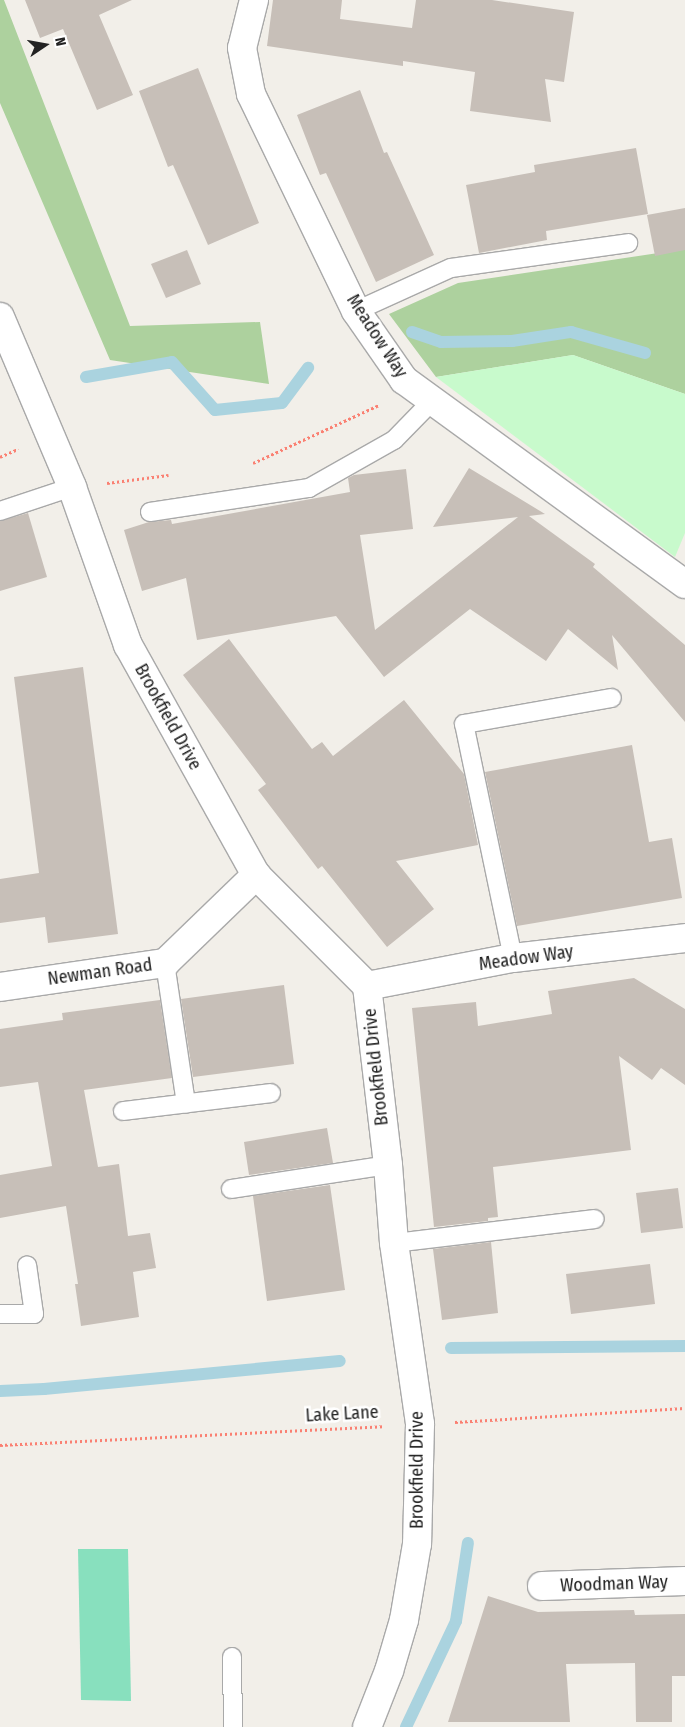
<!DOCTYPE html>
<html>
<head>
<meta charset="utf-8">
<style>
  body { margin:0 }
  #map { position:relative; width:685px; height:1727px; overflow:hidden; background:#f2efe9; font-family:"Fira Sans Condensed",sans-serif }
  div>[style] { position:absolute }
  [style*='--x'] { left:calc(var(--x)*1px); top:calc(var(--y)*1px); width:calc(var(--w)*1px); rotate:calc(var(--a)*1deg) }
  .forest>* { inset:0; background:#add19e }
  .park>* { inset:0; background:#c8facc }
  .pitch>* { inset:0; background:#88e0be }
  .stream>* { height:12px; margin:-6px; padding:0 6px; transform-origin:6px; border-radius:6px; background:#aad3df }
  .building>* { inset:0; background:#c7bfb8 }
  .path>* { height:3px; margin-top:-1.5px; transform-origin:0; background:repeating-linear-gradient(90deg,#fa8072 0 2.5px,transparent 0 5px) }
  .roads { filter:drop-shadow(1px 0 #a9a9a9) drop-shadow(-1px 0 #a9a9a9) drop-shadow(0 1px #a9a9a9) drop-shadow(0 -1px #a9a9a9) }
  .service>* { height:18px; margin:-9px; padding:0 9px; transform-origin:9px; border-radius:9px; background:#fff }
  .minor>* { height:28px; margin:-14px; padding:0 14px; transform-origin:14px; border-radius:14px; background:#fff }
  span { translate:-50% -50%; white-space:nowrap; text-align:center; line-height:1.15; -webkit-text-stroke:5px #fff; paint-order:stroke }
  .street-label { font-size:18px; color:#222 }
  .north { position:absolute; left:20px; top:20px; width:50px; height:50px; -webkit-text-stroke:4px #fff; paint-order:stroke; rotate:78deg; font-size:14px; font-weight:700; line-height:20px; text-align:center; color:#222 }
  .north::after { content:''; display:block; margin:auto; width:18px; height:22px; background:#222; clip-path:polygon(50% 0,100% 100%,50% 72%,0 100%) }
</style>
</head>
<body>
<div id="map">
  <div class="forest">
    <i style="clip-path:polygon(0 0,4px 0,130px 326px,260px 322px,269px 384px,110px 360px,0 103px)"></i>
    <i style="clip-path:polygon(685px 249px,685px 394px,573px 355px,436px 377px,389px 314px,458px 283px)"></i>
  </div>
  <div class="park">
    <i style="clip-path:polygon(573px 355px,685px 394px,685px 533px,675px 557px,436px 377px)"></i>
  </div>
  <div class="pitch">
    <i style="clip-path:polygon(78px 1549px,128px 1549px,131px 1701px,81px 1700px)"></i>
  </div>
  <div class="stream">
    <i style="--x:412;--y:332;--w:31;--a:19"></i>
    <i style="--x:441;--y:342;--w:71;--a:-0.8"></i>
    <i style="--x:512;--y:341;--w:60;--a:-8.7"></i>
    <i style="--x:571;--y:332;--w:77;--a:15.8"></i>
    <i style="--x:86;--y:377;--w:87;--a:-9.9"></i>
    <i style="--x:172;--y:362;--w:64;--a:48.1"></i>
    <i style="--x:215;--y:410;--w:67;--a:-6"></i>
    <i style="--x:282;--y:403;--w:44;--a:-53.4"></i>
    <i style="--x:451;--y:1348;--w:234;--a:-0.5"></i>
    <i style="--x:0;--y:1391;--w:44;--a:-2.6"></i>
    <i style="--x:44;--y:1389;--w:297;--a:-5.4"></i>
    <i style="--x:406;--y:1727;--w:117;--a:-64.7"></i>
    <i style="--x:456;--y:1621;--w:79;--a:-81.3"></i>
  </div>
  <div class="building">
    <i style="clip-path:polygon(25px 0,132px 0,99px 15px,133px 95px,97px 110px,63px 29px,40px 38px)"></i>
    <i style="clip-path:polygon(273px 0,342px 0,340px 19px,412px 28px,416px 0,492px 0,574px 12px,564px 82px,545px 79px,551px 122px,470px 111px,475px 72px,403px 61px,403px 66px,267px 46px)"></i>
    <i style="clip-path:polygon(198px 68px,259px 223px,208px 245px,173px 165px,168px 167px,139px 91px)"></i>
    <i style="clip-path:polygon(360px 90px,384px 153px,387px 152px,434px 255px,376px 282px,326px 173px,320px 175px,297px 115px)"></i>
    <i style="clip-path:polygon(636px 148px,648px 214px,546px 231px,547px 240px,479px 253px,466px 185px,535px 172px,534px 165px)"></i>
    <i style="clip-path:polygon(685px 208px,685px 250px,655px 256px,647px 215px)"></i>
    <i style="clip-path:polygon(187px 250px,201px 284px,166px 298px,151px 264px)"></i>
    <i style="clip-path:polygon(469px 468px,545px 514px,529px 516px,595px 564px,593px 567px,685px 645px,685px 722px,612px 635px,618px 670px,568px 629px,546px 661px,470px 609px,384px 677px,336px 616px,197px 640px,186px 578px,142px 591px,124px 530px,149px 522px,171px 520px,172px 524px,350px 492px,348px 478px,354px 475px,406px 469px,413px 529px,360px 535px,375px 630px,518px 517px,433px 527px)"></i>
    <i style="clip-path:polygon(28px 513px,47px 577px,0 591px,0 521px)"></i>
    <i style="clip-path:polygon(229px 639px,312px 749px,322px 742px,333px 756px,404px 700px,464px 774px,478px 845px,396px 861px,434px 909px,387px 947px,322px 866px,318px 869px,258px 790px,266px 784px,183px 675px)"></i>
    <i style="clip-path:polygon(83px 667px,118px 934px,48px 943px,45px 917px,0 923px,0 879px,39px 873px,14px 677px)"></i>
    <i style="clip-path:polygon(632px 745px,649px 842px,672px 838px,682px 898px,517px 926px,485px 772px)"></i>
    <i style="clip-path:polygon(634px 978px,685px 1009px,685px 1085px,661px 1068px,652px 1080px,619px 1056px,631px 1150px,493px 1167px,498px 1217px,488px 1218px,488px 1221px,434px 1227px,412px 1008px,476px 1002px,478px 1026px,552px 1014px,548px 991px)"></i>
    <i style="clip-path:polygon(284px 985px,294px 1064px,193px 1077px,181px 999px)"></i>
    <i style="clip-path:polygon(160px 1000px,172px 1078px,84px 1090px,98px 1167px,119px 1164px,128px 1236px,150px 1233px,156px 1268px,133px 1272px,139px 1317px,81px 1326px,75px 1284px,78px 1284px,66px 1206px,0 1218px,0 1175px,52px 1166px,38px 1082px,0 1087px,0 1029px,63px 1020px,62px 1013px)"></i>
    <i style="clip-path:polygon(327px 1128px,333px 1163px,249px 1175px,244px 1142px)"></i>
    <i style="clip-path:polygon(330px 1185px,345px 1290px,267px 1301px,253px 1196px)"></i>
    <i style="clip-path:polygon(678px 1188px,683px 1228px,641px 1233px,636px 1193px)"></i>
    <i style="clip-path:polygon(491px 1242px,498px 1313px,442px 1320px,433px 1249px)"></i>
    <i style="clip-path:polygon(650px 1264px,655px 1304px,571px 1314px,566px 1274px)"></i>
    <i style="clip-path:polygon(488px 1596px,538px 1612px,634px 1610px,635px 1615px,685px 1614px,685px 1676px,672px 1676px,672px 1722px,636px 1722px,635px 1663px,566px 1664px,570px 1722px,448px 1722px)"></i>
  </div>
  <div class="path">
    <i style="--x:0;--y:457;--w:20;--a:-24"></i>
    <i style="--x:253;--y:463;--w:139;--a:-24.7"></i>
    <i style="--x:107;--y:483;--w:62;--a:-7.5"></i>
    <i style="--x:455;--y:1422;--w:230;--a:-3.5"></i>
    <i style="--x:0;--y:1445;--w:384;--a:-2.8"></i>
  </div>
  <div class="roads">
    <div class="service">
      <i style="--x:356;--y:311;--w:104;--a:-24.4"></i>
      <i style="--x:451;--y:268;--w:179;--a:-8"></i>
      <i style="--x:0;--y:511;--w:76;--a:-18.4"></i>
      <i style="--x:150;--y:512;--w:161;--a:-8.6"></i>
      <i style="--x:309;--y:488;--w:98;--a:-29.5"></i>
      <i style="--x:394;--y:440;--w:54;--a:-45.7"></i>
      <i style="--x:513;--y:958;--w:239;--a:-101.8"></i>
      <i style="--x:464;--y:724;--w:150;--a:-10"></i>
      <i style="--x:165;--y:963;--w:142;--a:81.5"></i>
      <i style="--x:123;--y:1111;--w:149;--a:-6.9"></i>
      <i style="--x:231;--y:1189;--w:159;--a:-8.7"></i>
      <i style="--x:394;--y:1243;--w:202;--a:-6.8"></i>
      <i style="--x:0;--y:1314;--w:34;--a:0"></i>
      <i style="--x:34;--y:1314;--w:49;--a:-98.1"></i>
      <i style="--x:232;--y:1657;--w:70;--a:89.2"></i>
    </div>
    <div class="minor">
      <i style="--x:254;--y:0;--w:49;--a:104"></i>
      <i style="--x:242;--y:48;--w:47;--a:78.9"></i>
      <i style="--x:251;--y:94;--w:241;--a:64.2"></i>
      <i style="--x:356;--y:311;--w:84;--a:55.2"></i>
      <i style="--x:404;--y:380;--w:347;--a:36"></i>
      <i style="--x:0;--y:317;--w:185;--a:67"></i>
      <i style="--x:72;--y:487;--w:168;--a:70.5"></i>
      <i style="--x:128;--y:645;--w:263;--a:60.9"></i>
      <i style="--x:256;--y:875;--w:157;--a:45"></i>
      <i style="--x:367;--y:986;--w:180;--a:83.3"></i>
      <i style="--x:388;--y:1165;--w:78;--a:85.6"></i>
      <i style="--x:394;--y:1243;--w:183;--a:81.8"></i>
      <i style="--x:420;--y:1424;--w:120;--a:91.4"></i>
      <i style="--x:417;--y:1544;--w:77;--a:99.7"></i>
      <i style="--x:404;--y:1620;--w:53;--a:106.4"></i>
      <i style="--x:389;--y:1671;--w:60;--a:111.4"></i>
      <i style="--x:367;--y:986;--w:149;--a:-10.9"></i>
      <i style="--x:513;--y:958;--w:173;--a:-6.6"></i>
      <i style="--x:0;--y:987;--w:167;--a:-8.3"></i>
      <i style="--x:165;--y:963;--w:127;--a:-44"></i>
      <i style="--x:542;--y:1586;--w:143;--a:-2"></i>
    </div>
  </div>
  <div class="street-label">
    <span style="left:377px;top:336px;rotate:57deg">Meadow Way</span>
    <span style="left:168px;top:717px;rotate:61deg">Brookfield Drive</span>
    <span style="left:526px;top:958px;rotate:-8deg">Meadow Way</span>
    <span style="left:100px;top:972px;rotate:-8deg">Newman Road</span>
    <span style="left:376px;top:1067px;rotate:-96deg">Brookfield Drive</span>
    <span style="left:342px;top:1414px;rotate:-3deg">Lake Lane</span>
    <span style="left:417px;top:1470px;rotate:-90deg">Brookfield Drive</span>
    <span style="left:614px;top:1584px;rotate:-2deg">Woodman Way</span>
  </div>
  <div class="north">N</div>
</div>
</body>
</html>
